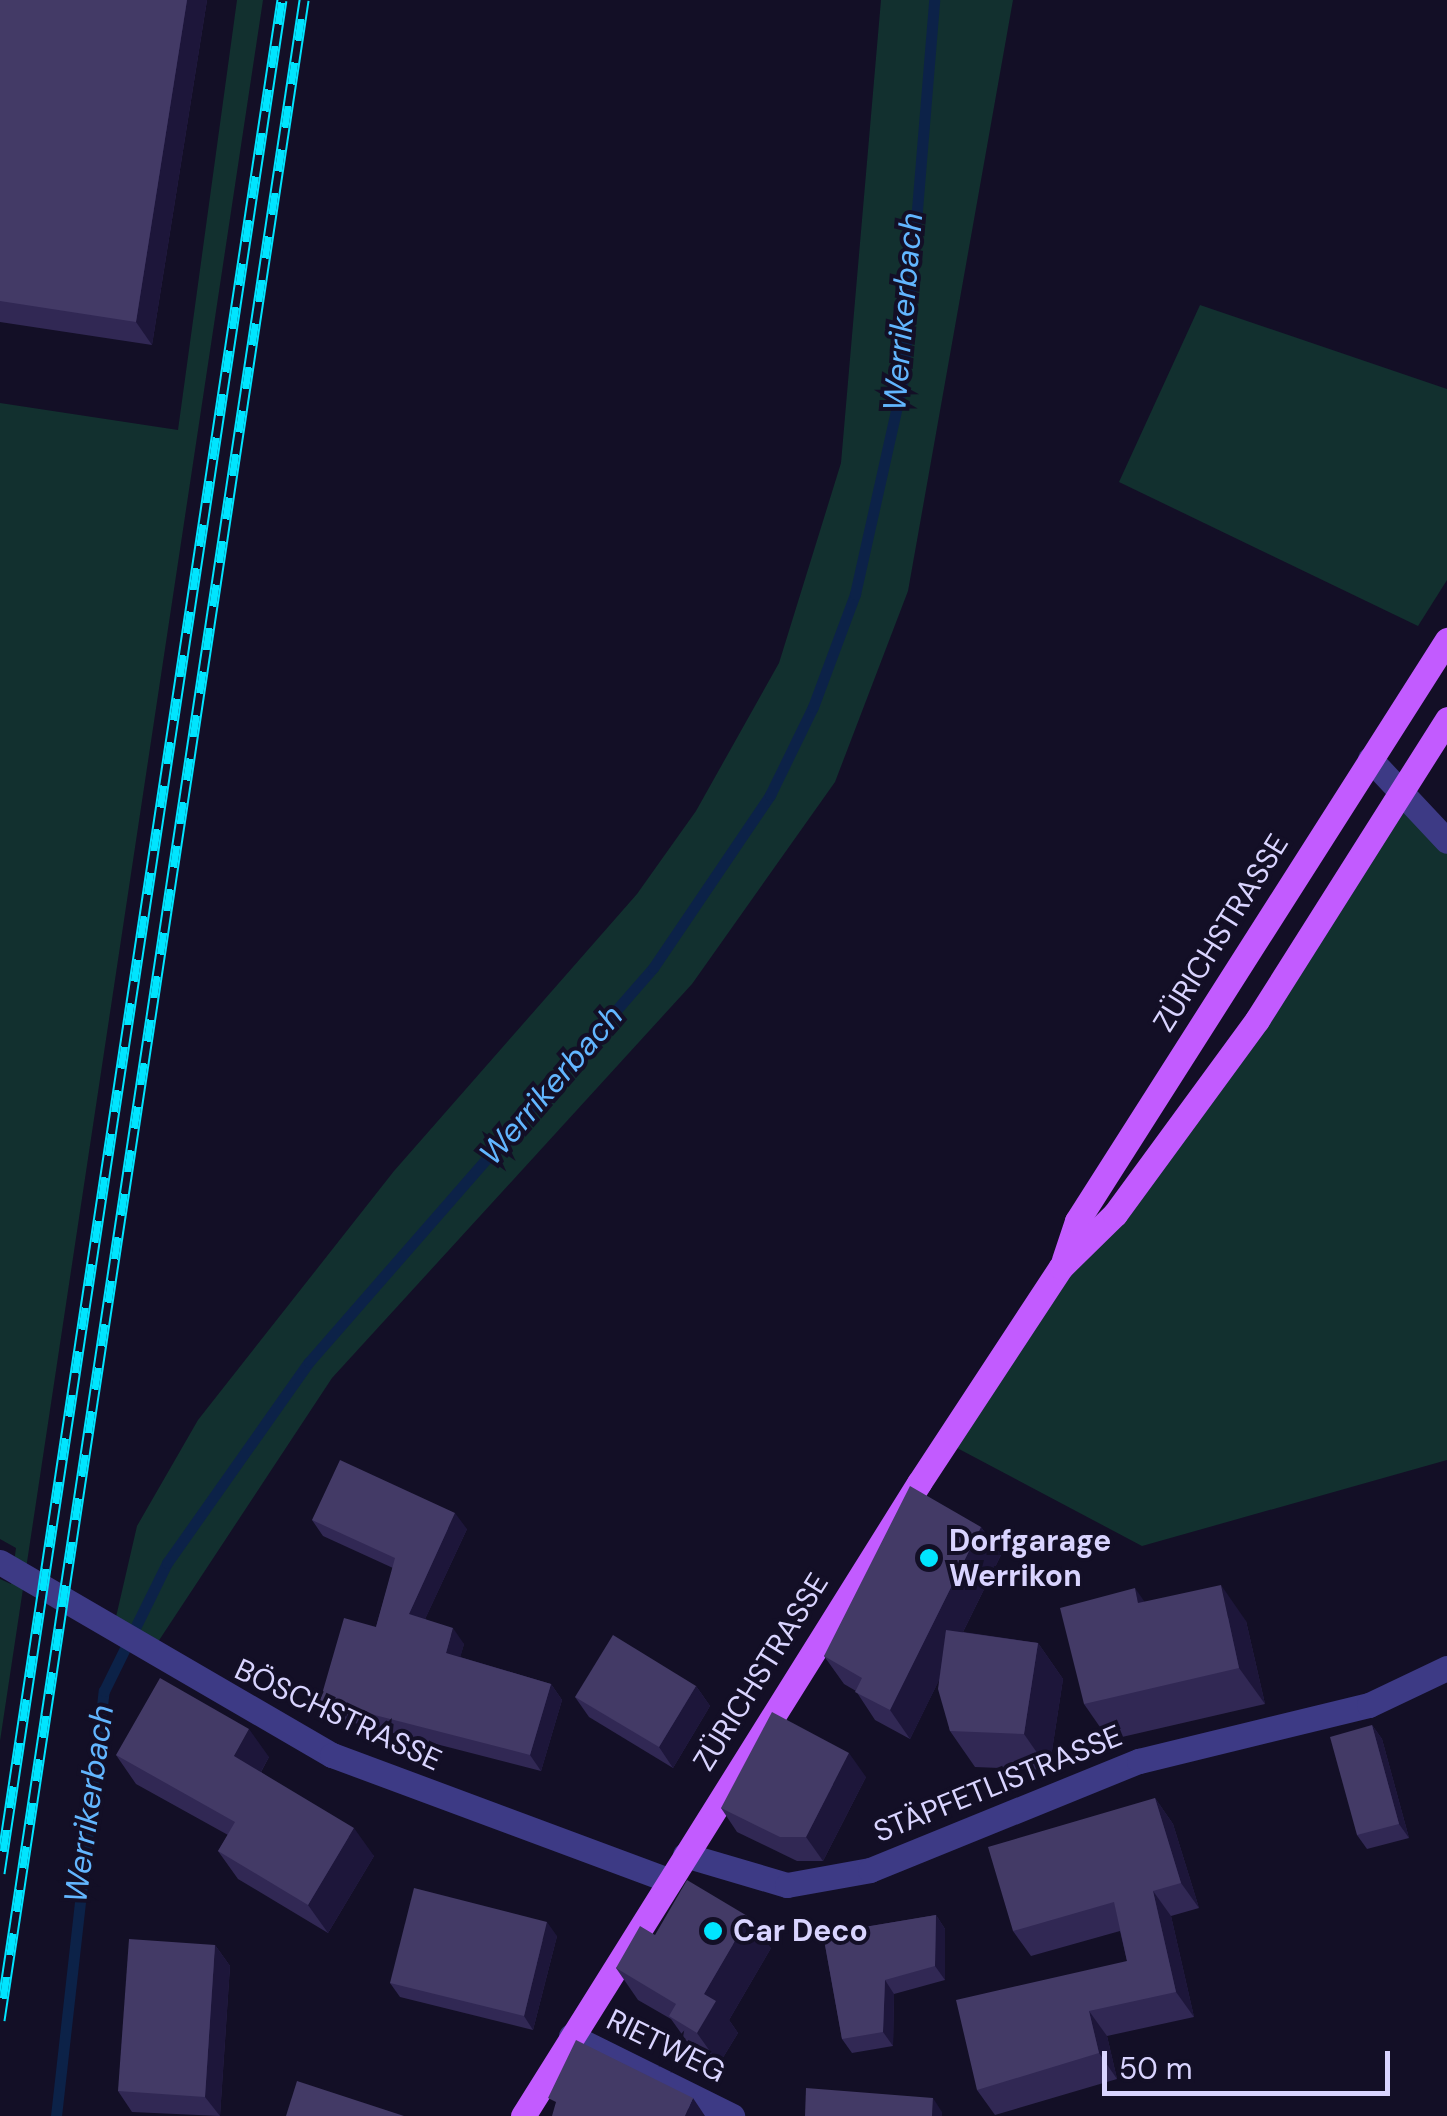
<!DOCTYPE html>
<html>
<head>
<meta charset="utf-8">
<style>
  body { margin:0 }
  #map { position:relative; width:1447px; height:2116px; overflow:hidden; background:#130f26; font-family:"DM Sans",sans-serif }
  div>[style] { position:absolute }
  [style*='--x'] { left:calc(var(--x)*1px); top:calc(var(--y)*1px); width:calc(var(--w)*1px); rotate:calc(var(--a)*1deg) }
  .green>* { inset:0; background:#12302f }
  .stream>* { height:11px; margin:-5.5px; padding:0 5.5px; transform-origin:5.5px; border-radius:5.5px; background:#0c2248 }
  .minor>* { height:25px; margin:-12.5px; padding:0 12.5px; transform-origin:12.5px; border-radius:12.5px; background:#3d3a85 }
  .major>* { height:25px; margin:-12.5px; padding:0 12.5px; transform-origin:12.5px; border-radius:12.5px; background:#c25bff }
  .rail>* { height:11px; margin-top:-5.5px; transform-origin:0; background:repeating-linear-gradient(90deg,#130f26 0 22px,#00e5ff 0 44px); box-sizing:border-box; border-block:2px solid #00e5ff }
  .wall>* { inset:0; background:#312854 }
  .shaded-wall>* { inset:0; background:#1d163a }
  .building>* { inset:0; background:#433a66 }
  .dots>* { width:28px; height:28px; translate:-50% -50%; box-sizing:border-box; border:5px solid #130f26; border-radius:50% }
  span { translate:-50% -50%; white-space:nowrap; text-align:center; line-height:1.15; -webkit-text-stroke:8px #130f26; paint-order:stroke }
  .street-label { font-size:30px; color:#d9d4ff }
  .poi-label { font-size:30px; color:#d9d4ff; font-weight:700 }
  .left { translate:0 -50%; text-align:left }
  .water-label { font-size:32px; color:#62b6ff; font-style:italic }
  .scale { position:absolute; left:1102px; top:2051px; width:288px; height:45px; box-sizing:border-box; border:5px solid #d9d4ff; border-top:0; padding-left:12px; font-size:30px; line-height:35px; white-space:nowrap; color:#d9d4ff; -webkit-text-stroke:8px #130f26; paint-order:stroke }
</style>
</head>
<body>
<div id="map">
  <div class="green">
    <i style="clip-path:polygon(237px 0,263px 0,0 1741px,0 1579px,11px 1584px,16px 1548px,0 1539px,0 403px,178px 430px)"></i>
    <i style="clip-path:polygon(881px 0,1013px 0,908px 591px,835px 782px,692px 984px,332px 1378px,150px 1654px,113px 1630px,137px 1526px,198px 1420px,394px 1171px,637px 894px,696px 811px,779px 663px,841px 463px)"></i>
    <i style="clip-path:polygon(1200px 305px,1447px 389px,1447px 580px,1418px 626px,1119px 482px)"></i>
    <i style="clip-path:polygon(1405px 787px,1447px 841px,1447px 1460px,1142px 1546px,942px 1440px,1115px 1214px)"></i>
  </div>
  <div class="stream">
    <i style="--x:56;--y:2116;--w:428;--a:-83.6"></i>
    <i style="--x:104;--y:1691;--w:143;--a:-63.8"></i>
    <i style="--x:167;--y:1563;--w:246;--a:-54.8"></i>
    <i style="--x:309;--y:1362;--w:523;--a:-48.88"></i>
    <i style="--x:653;--y:968;--w:209;--a:-55.9"></i>
    <i style="--x:770;--y:795;--w:98;--a:-64"></i>
    <i style="--x:813;--y:707;--w:121;--a:-69.6"></i>
    <i style="--x:855;--y:594;--w:219;--a:-77.4"></i>
    <i style="--x:903;--y:380;--w:381;--a:-85.3"></i>
  </div>
  <div class="minor">
    <i style="--x:1370;--y:759;--w:112;--a:46.8"></i>
    <i style="--x:0;--y:1562;--w:384;--a:30.2"></i>
    <i style="--x:332;--y:1755;--w:359;--a:20.4"></i>
    <i style="--x:685;--y:1855;--w:106;--a:16.4"></i>
    <i style="--x:787;--y:1885;--w:84;--a:-10.2"></i>
    <i style="--x:870;--y:1870;--w:290;--a:-22.1"></i>
    <i style="--x:1139;--y:1761;--w:237;--a:-13.7"></i>
    <i style="--x:1369;--y:1705;--w:86;--a:-25.4"></i>
    <i style="--x:571;--y:2036;--w:180;--a:26.4"></i>
  </div>
  <div class="major">
    <i style="--x:1064;--y:1260;--w:41;--a:-71.6"></i>
    <i style="--x:1077;--y:1221;--w:689;--a:-57.51"></i>
    <i style="--x:523;--y:2116;--w:747;--a:-57.97"></i>
    <i style="--x:919;--y:1483;--w:258;--a:-56.7"></i>
    <i style="--x:1061;--y:1267;--w:76;--a:-44.5"></i>
    <i style="--x:1115;--y:1214;--w:240;--a:-53.8"></i>
    <i style="--x:1257;--y:1020;--w:356;--a:-57.7"></i>
  </div>
  <div class="rail">
    <i style="--x:0;--y:1873;--w:1894;--a:-81.44"></i>
    <i style="--x:0;--y:2020;--w:2043;--a:-81.44"></i>
  </div>
  <div class="wall">
    <i style="clip-path:polygon(0 0,207px 0,152px 345px,0 322px)"></i>
    <i style="clip-path:polygon(312px 1520px,467px 1529px,425px 1619px,464px 1644px,460px 1657px,551px 1684px,562px 1700px,541px 1771px,331px 1717px,320px 1701px,376px 1627px,393px 1568px,323px 1536px)"></i>
    <i style="clip-path:polygon(981px 1527px,1001px 1555px,963px 1632px,1038px 1643px,1063px 1679px,1049px 1770px,975px 1767px,950px 1731px,939px 1680px,910px 1739px,875px 1720px,856px 1691px,844px 1684px,824px 1656px)"></i>
    <i style="clip-path:polygon(1144px 1602px,1246px 1621px,1265px 1704px,1109px 1740px,1084px 1704px)"></i>
    <i style="clip-path:polygon(696px 1686px,710px 1706px,673px 1768px,589px 1717px,575px 1697px)"></i>
    <i style="clip-path:polygon(1372px 1725px,1382px 1739px,1409px 1838px,1367px 1849px,1357px 1835px)"></i>
    <i style="clip-path:polygon(116px 1755px,269px 1757px,261px 1772px,374px 1856px,328px 1933px,238px 1879px,218px 1851px,228px 1835px,136px 1784px)"></i>
    <i style="clip-path:polygon(866px 1777px,823px 1861px,797px 1861px,737px 1832px,721px 1808px)"></i>
    <i style="clip-path:polygon(1155px 1798px,1173px 1824px,1199px 1908px,1171px 1916px,1194px 2017px,1107px 2036px,1117px 2079px,995px 2115px,977px 2090px,1127px 1961px,1120px 1931px,1031px 1956px,1013px 1931px)"></i>
    <i style="clip-path:polygon(936px 1915px,945px 1929px,945px 1980px,894px 1994px,893px 2046px,852px 2053px,842px 2039px,823px 1934px)"></i>
    <i style="clip-path:polygon(655px 1935px,771px 1948px,729px 2020px,738px 2033px,719px 2064px,691px 2047px,671px 2019px,638px 2000px,616px 1968px)"></i>
    <i style="clip-path:polygon(557px 1936px,533px 2030px,400px 1997px,390px 1983px)"></i>
    <i style="clip-path:polygon(215px 1945px,230px 1966px,220px 2116px,132px 2112px,118px 2091px)"></i>
  </div>
  <div class="shaded-wall">
    <i style="clip-path:polygon(187px 0,207px 0,152px 345px,136px 322px)"></i>
    <i style="clip-path:polygon(455px 1513px,467px 1529px,420px 1630px,409px 1614px)"></i>
    <i style="clip-path:polygon(981px 1527px,1001px 1555px,910px 1739px,890px 1710px)"></i>
    <i style="clip-path:polygon(1221px 1585px,1246px 1621px,1265px 1704px,1239px 1668px)"></i>
    <i style="clip-path:polygon(1135px 1588px,1160px 1624px,1138px 1603px)"></i>
    <i style="clip-path:polygon(453px 1628px,464px 1644px,457px 1669px,446px 1653px)"></i>
    <i style="clip-path:polygon(1038px 1643px,1063px 1679px,1049px 1770px,1024px 1734px)"></i>
    <i style="clip-path:polygon(551px 1684px,562px 1700px,541px 1771px,530px 1755px)"></i>
    <i style="clip-path:polygon(696px 1686px,710px 1706px,673px 1768px,659px 1747px)"></i>
    <i style="clip-path:polygon(1372px 1725px,1382px 1739px,1409px 1838px,1399px 1824px)"></i>
    <i style="clip-path:polygon(249px 1729px,269px 1757px,254px 1784px,234px 1756px)"></i>
    <i style="clip-path:polygon(849px 1753px,866px 1777px,823px 1861px,806px 1837px)"></i>
    <i style="clip-path:polygon(1155px 1798px,1173px 1824px,1199px 1908px,1181px 1883px)"></i>
    <i style="clip-path:polygon(354px 1828px,374px 1856px,328px 1933px,308px 1905px)"></i>
    <i style="clip-path:polygon(1153px 1891px,1171px 1916px,1194px 2017px,1176px 1992px)"></i>
    <i style="clip-path:polygon(936px 1915px,945px 1929px,945px 1980px,935px 1966px)"></i>
    <i style="clip-path:polygon(749px 1917px,771px 1948px,729px 2020px,738px 2033px,719px 2064px,697px 2033px,704px 1994px)"></i>
    <i style="clip-path:polygon(547px 1922px,557px 1936px,533px 2030px,524px 2016px)"></i>
    <i style="clip-path:polygon(215px 1945px,230px 1966px,220px 2116px,205px 2097px)"></i>
    <i style="clip-path:polygon(885px 1980px,894px 1994px,893px 2046px,883px 2032px)"></i>
    <i style="clip-path:polygon(1089px 2011px,1107px 2036px,1117px 2079px,1099px 2053px)"></i>
    <i style="clip-path:polygon(693px 2098px,705px 2116px,685px 2116px)"></i>
    <i style="clip-path:polygon(933px 2098px,942px 2112px,942px 2116px,932px 2116px)"></i>
  </div>
  <div class="building">
    <i style="clip-path:polygon(0 0,187px 0,136px 322px,0 301px)"></i>
    <i style="clip-path:polygon(340px 1460px,455px 1513px,409px 1614px,453px 1628px,446px 1653px,551px 1684px,530px 1755px,320px 1701px,344px 1618px,376px 1627px,395px 1558px,312px 1520px)"></i>
    <i style="clip-path:polygon(910px 1486px,981px 1527px,890px 1710px,855px 1692px,862px 1678px,824px 1656px)"></i>
    <i style="clip-path:polygon(1221px 1585px,1239px 1668px,1084px 1704px,1060px 1608px,1135px 1588px,1138px 1603px)"></i>
    <i style="clip-path:polygon(946px 1630px,1038px 1643px,1024px 1734px,950px 1731px,938px 1689px)"></i>
    <i style="clip-path:polygon(613px 1635px,696px 1686px,659px 1747px,575px 1697px)"></i>
    <i style="clip-path:polygon(160px 1678px,249px 1729px,234px 1756px,354px 1828px,308px 1905px,218px 1851px,235px 1822px,116px 1755px)"></i>
    <i style="clip-path:polygon(772px 1712px,849px 1753px,806px 1837px,780px 1837px,721px 1808px)"></i>
    <i style="clip-path:polygon(1372px 1725px,1399px 1824px,1357px 1835px,1330px 1737px)"></i>
    <i style="clip-path:polygon(1155px 1798px,1181px 1883px,1153px 1891px,1176px 1992px,1089px 2011px,1099px 2053px,977px 2090px,956px 2000px,1127px 1961px,1114px 1902px,1013px 1931px,988px 1847px)"></i>
    <i style="clip-path:polygon(687px 1880px,749px 1917px,704px 1994px,716px 2001px,697px 2033px,669px 2016px,676px 2004px,616px 1968px,640px 1926px,655px 1935px)"></i>
    <i style="clip-path:polygon(414px 1888px,547px 1922px,524px 2016px,390px 1983px)"></i>
    <i style="clip-path:polygon(936px 1915px,935px 1966px,885px 1980px,883px 2032px,842px 2039px,823px 1934px)"></i>
    <i style="clip-path:polygon(129px 1939px,215px 1945px,205px 2097px,118px 2091px)"></i>
    <i style="clip-path:polygon(576px 2040px,693px 2098px,685px 2116px,552px 2116px,556px 2102px,548px 2098px)"></i>
    <i style="clip-path:polygon(297px 2081px,404px 2116px,286px 2116px)"></i>
    <i style="clip-path:polygon(806px 2088px,933px 2098px,932px 2116px,805px 2116px)"></i>
  </div>
  <div class="dots">
    <i style="left:929px;top:1558px;background:#00e5ff"></i>
    <i style="left:713px;top:1931px;background:#00e5ff"></i>
  </div>
  <div class="street-label">
    <span style="left:1221px;top:933px;rotate:-58deg">ZÜRICHSTRASSE</span>
    <span style="left:761px;top:1672px;rotate:-58deg">ZÜRICHSTRASSE</span>
    <span style="left:338px;top:1715px;rotate:25deg">BÖSCHSTRASSE</span>
    <span style="left:998px;top:1784px;rotate:-22deg">STÄPFETLISTRASSE</span>
    <span style="left:666px;top:2046px;rotate:26deg">RIETWEG</span>
  </div>
  <div class="poi-label">
    <span class="left" style="left:949px;top:1558px">Dorfgarage<br>Werrikon</span>
    <span class="left" style="left:733px;top:1931px">Car Deco</span>
  </div>
  <div class="water-label">
    <span style="left:903px;top:312px;rotate:-85deg">Werrikerbach</span>
    <span style="left:551px;top:1085px;rotate:-49deg">Werrikerbach</span>
    <span style="left:89px;top:1804px;rotate:-82deg">Werrikerbach</span>
  </div>
  <div class="scale">50 m</div>
</div>
</body>
</html>
